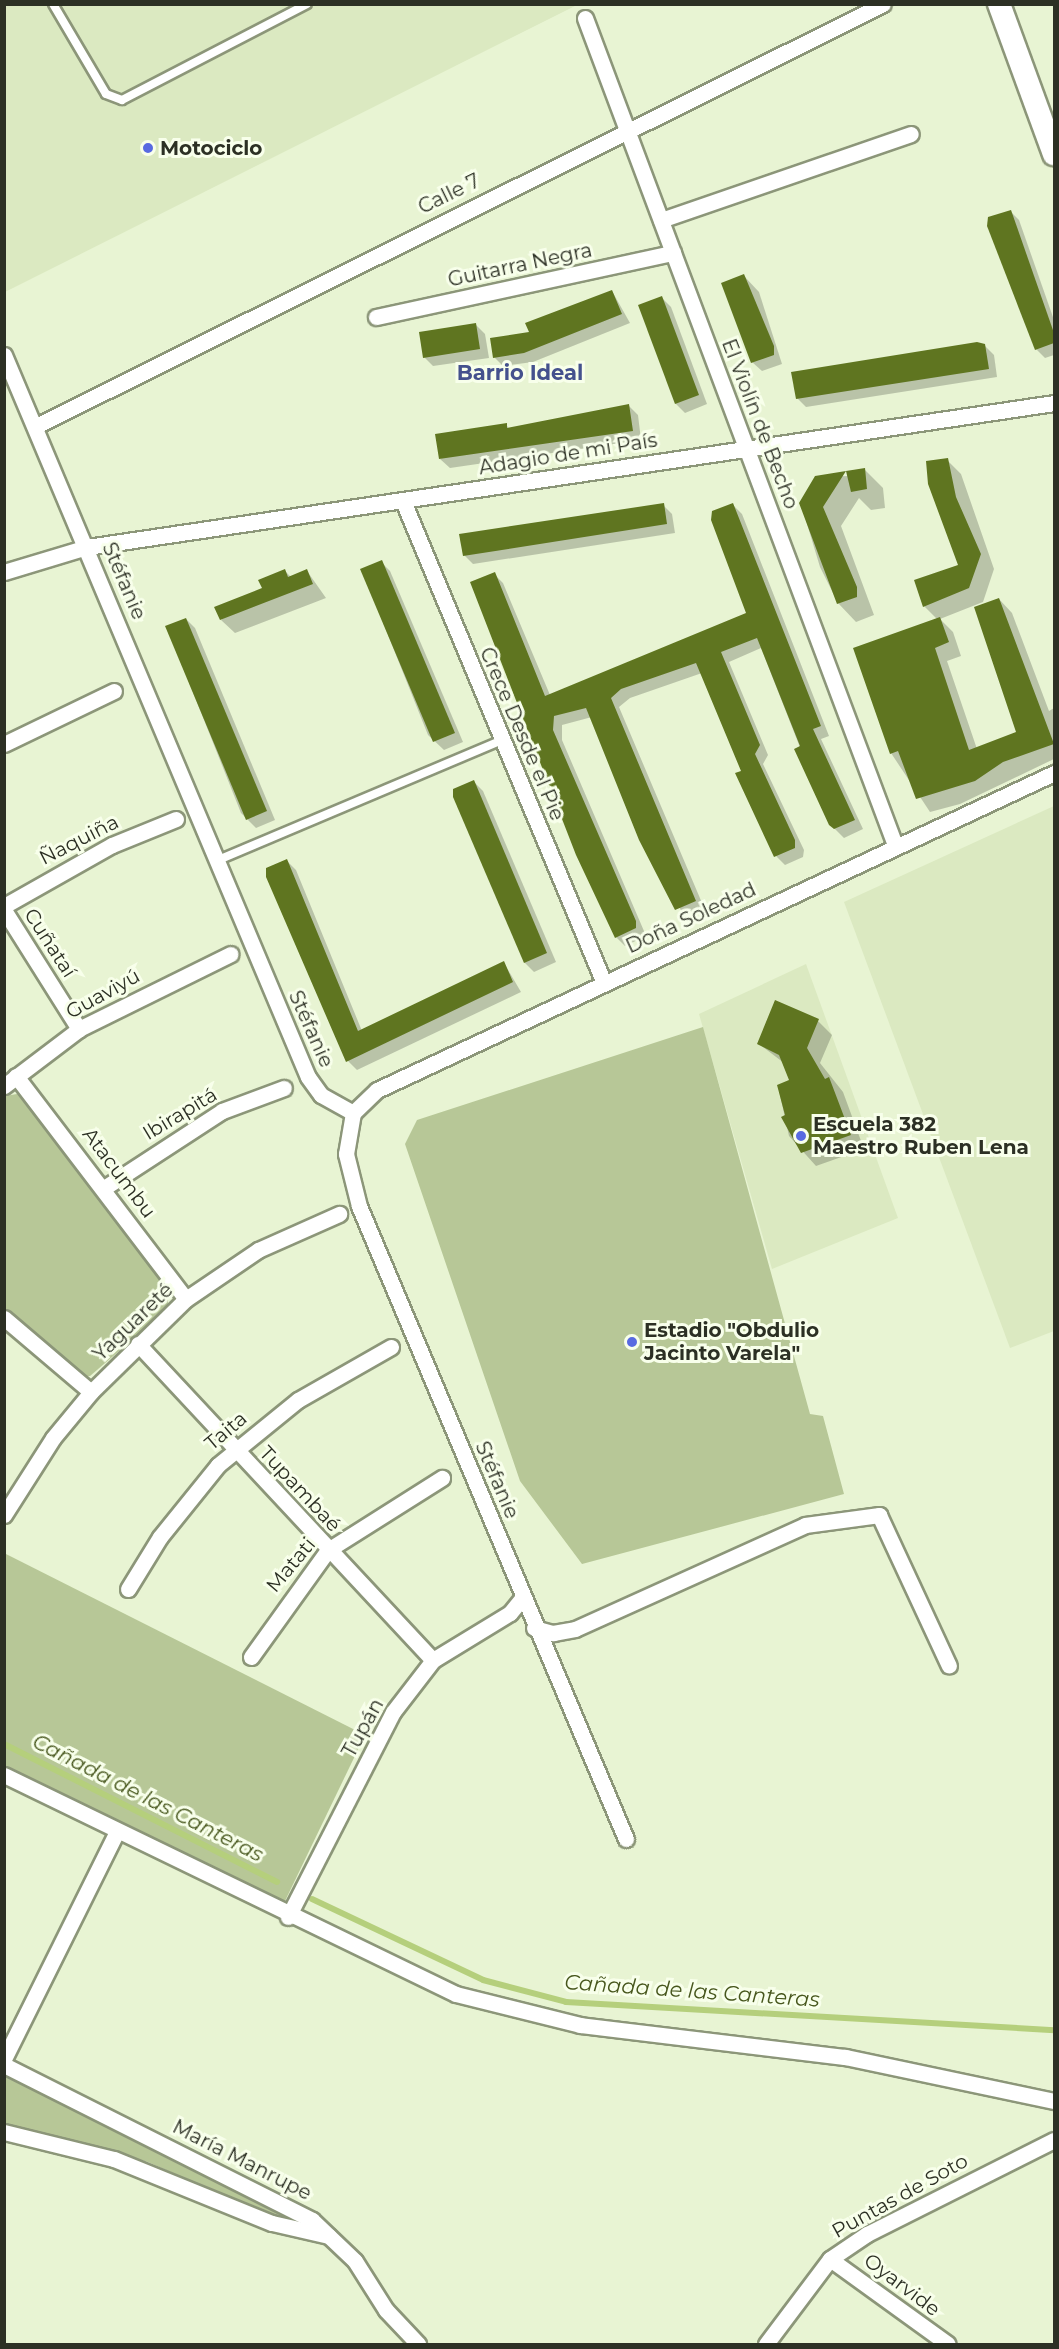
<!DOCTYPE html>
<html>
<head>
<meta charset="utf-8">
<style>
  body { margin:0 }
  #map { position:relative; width:1059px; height:2349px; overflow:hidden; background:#e8f4d3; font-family:Montserrat,sans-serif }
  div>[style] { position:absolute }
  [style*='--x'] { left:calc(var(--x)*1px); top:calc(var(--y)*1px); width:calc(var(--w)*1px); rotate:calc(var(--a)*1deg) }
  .built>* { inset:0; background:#dbe9c1 }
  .green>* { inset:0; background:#b7c797 }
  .shadow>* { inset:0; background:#0003 }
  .stream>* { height:6px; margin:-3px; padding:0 3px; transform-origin:3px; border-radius:3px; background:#b5cf7c }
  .building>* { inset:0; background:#5f7520 }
  .roads { filter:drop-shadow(2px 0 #8c9679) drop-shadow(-2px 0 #8c9679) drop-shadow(0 2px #8c9679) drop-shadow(0 -2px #8c9679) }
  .lane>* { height:8px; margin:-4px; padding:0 4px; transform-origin:4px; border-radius:4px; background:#fff }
  .street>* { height:15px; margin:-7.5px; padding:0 7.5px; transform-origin:7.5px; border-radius:7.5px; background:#fff }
  .secondary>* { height:22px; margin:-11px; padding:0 11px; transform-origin:11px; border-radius:11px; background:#fff }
  .dots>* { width:16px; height:16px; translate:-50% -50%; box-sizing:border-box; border:3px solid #f8ffeb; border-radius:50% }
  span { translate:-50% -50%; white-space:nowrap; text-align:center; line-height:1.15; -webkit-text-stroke:6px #f8ffeb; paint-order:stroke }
  .poi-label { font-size:20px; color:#2c3024; font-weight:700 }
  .left { translate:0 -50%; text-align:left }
  .street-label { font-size:20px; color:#2c3024 }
  .neighbourhood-label { font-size:21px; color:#44518d; font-weight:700 }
  .water-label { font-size:21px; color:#47571d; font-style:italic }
  .frame { position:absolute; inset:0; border:6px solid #2c3024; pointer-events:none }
</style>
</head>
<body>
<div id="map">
  <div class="built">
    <i style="clip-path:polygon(5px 5px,577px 5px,5px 292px)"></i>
    <i style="clip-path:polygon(1054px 806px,1054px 1331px,1010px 1348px,844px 902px)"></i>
    <i style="clip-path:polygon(806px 964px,898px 1218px,772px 1269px,699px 1014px)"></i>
  </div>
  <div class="green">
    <i style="clip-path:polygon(703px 1027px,810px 1414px,823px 1416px,844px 1494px,582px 1564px,520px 1481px,405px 1144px,417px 1120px)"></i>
    <i style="clip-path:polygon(17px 1094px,25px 1097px,168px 1289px,168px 1309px,90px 1376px,83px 1377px,5px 1312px,5px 1096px)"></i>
    <i style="clip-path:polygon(4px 1553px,365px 1735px,285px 1901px,275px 1904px,5px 1771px)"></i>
    <i style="clip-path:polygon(4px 2072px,286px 2215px,277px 2219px,148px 2162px,5px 2124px)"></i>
  </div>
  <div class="shadow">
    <i style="clip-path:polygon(1010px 211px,1019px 220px,1054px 320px,1054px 355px,1045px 358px,1036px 349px)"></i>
    <i style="clip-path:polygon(744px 276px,759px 292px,782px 364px,762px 371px,752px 362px)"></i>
    <i style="clip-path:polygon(612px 291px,630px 323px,533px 362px,503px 366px,494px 357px)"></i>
    <i style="clip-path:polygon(662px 298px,671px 307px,707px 404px,685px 413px,676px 404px)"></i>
    <i style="clip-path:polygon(476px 325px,485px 334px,489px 358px,433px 366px,424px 357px)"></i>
    <i style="clip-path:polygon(985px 346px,994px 355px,997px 377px,806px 407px,797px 398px)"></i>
    <i style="clip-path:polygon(629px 406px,638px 415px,641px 440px,450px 468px,440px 459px,506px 425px,510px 429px)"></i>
    <i style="clip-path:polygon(947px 460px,961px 474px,994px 569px,983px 602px,940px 619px,953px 632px,961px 656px,947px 661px,977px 749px,1018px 733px,999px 599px,1012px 613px,1049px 711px,1054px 708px,1054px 759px,960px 804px,930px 812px,891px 753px,938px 620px,924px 606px,960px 566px)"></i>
    <i style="clip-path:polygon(864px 469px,883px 488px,885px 508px,871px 510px,859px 498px,841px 526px,874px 615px,856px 622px,838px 603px,820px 567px,801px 504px,816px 477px,849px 476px)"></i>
    <i style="clip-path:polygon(663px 505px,672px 514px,675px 533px,473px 564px,464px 555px)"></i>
    <i style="clip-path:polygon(733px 505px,742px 514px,829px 736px,821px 739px,863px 829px,844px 838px,830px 824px,761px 648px,729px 662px,768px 755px,763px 764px,804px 850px,803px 857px,785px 865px,776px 856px,702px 673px,630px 698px,619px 707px,705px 910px,686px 919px,641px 840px,592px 717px,562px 725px,562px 740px,644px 931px,644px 937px,625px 946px,616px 937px,494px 574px,503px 583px,550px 695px,748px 614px)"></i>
    <i style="clip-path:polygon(381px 562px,390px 571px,463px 742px,444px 750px,428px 735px,362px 570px)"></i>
    <i style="clip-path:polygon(285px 571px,291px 577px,307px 571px,326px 598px,235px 633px,221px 620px)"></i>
    <i style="clip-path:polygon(186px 619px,195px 628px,275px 820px,256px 828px,241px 813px,167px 627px)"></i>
    <i style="clip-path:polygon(474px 782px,483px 791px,556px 962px,534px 972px,525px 963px,455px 797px)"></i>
    <i style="clip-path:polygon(287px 861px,296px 870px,362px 1031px,504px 963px,521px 992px,357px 1070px,348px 1061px)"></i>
    <i style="clip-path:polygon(818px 1021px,832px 1035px,820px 1063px,843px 1092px,864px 1149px,816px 1166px,789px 1136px,778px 1086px,791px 1081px,784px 1063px,759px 1044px)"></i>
  </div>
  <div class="stream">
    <i style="--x:4;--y:1744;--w:306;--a:26.8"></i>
    <i style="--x:312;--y:1899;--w:189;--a:25.3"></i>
    <i style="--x:483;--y:1980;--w:86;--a:14.8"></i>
    <i style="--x:566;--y:2002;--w:489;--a:3.3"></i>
  </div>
  <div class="building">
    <i style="clip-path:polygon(1011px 210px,1054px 333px,1054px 343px,1035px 350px,987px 226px,988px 217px)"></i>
    <i style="clip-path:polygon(744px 274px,774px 346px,774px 355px,751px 363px,721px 283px)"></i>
    <i style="clip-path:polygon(612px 290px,622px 314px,524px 353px,493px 358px,490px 338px,529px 332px,525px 323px)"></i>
    <i style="clip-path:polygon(662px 296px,699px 395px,675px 404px,638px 305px)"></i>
    <i style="clip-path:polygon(476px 323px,480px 349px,423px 358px,419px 332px)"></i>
    <i style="clip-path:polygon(977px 342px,985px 344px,989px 369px,796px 399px,791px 372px)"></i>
    <i style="clip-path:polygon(629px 404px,633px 431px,439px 459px,435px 434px,507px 423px,507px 428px)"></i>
    <i style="clip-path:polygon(948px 458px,956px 497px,981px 554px,969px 588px,923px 607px,914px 580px,958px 565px,928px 484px,926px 461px)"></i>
    <i style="clip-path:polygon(865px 468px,867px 489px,851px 492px,846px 471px)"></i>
    <i style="clip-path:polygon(846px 471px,823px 507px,857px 587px,857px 597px,837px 604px,799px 503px,815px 476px)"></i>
    <i style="clip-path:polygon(664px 503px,667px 524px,463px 556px,459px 534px)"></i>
    <i style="clip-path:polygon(733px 503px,821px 726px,813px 729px,855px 820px,834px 829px,829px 825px,794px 749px,800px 746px,757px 638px,721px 652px,760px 745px,755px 754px,795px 840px,795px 848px,774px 857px,735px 773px,741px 771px,696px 663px,621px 689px,611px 698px,696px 901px,675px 910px,639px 840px,586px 708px,554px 716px,553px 730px,636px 921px,636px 928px,615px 938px,576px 855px,470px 582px,495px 572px,545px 696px,746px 613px,711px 520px,712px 511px)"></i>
    <i style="clip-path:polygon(382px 560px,455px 733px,433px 742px,360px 569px)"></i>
    <i style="clip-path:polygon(285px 569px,288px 577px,307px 569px,313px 584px,220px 620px,214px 607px,262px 588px,258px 580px)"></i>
    <i style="clip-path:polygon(999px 598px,1054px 744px,1003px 762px,975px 781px,916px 799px,898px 751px,890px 754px,853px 648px,940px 617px,949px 642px,935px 648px,969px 750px,1016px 732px,974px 607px)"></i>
    <i style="clip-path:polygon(186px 618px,267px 811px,246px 820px,165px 626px)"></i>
    <i style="clip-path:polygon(474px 780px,547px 953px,524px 963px,453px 797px,453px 789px)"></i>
    <i style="clip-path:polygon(287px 859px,358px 1031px,504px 961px,513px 982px,346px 1062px,266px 877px,266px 868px)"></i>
    <i style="clip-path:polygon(775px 1000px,819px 1019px,807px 1048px,825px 1079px,829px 1077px,851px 1135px,801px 1153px,781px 1117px,785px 1115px,777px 1085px,789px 1080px,779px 1055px,757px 1044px)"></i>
  </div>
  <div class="roads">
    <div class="lane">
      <i style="--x:53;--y:4;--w:104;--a:59.5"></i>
      <i style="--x:106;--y:94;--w:17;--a:21"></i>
      <i style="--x:122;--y:100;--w:208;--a:-27.4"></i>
      <i style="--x:216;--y:861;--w:311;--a:-22.9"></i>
    </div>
    <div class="street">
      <i style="--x:585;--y:18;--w:883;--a:69.45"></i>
      <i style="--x:661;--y:220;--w:264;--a:-19"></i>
      <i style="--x:376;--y:317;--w:304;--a:-12.2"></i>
      <i style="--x:4;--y:355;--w:783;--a:67.17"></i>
      <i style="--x:308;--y:1077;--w:22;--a:54"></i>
      <i style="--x:321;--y:1095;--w:37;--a:29"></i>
      <i style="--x:36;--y:426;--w:946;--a:-26.48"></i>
      <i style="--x:403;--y:501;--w:522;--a:67.36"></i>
      <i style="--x:4;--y:572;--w:87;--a:-16.8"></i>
      <i style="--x:87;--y:547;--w:978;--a:-8.47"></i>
      <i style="--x:4;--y:744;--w:122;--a:-25.7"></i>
      <i style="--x:4;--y:906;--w:124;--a:-29.5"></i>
      <i style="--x:112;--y:845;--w:69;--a:-22.1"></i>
      <i style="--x:4;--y:910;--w:141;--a:57.8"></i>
      <i style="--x:16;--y:1076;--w:280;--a:52.7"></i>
      <i style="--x:4;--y:1086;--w:94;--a:-37.2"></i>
      <i style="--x:79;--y:1029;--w:169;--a:-26.3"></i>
      <i style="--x:104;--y:1188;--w:141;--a:-33.1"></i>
      <i style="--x:222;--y:1111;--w:66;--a:-20.4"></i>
      <i style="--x:4;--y:1318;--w:114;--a:40.4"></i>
      <i style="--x:138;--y:1344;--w:432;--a:47"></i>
      <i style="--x:4;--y:1515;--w:91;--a:-57.5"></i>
      <i style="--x:53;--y:1438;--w:60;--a:-50.4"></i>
      <i style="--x:91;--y:1392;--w:133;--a:-44.4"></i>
      <i style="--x:186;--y:1299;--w:87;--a:-34.2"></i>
      <i style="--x:258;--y:1250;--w:89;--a:-24"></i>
      <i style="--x:128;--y:1589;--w:61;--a:-58.4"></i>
      <i style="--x:160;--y:1537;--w:92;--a:-51.1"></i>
      <i style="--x:218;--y:1465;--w:103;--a:-39.1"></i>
      <i style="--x:298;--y:1400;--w:107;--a:-29.7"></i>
      <i style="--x:534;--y:1628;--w:20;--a:15"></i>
      <i style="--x:553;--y:1633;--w:22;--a:-10"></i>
      <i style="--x:575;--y:1629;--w:252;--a:-24.3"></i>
      <i style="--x:805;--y:1525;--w:75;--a:-7.7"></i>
      <i style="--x:879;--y:1515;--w:166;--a:65.1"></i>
      <i style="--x:251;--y:1657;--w:132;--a:-54.3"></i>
      <i style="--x:328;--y:1550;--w:135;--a:-32.3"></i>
      <i style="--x:4;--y:1775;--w:502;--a:25.85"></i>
      <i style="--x:456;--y:1994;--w:128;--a:14"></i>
      <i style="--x:580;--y:2025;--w:267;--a:6.9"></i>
      <i style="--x:845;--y:2057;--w:214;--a:11.9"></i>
      <i style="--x:626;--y:1839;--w:687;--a:-112.87"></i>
      <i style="--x:359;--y:1206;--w:54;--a:-104"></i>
      <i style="--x:346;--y:1154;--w:42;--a:-80.3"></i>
      <i style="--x:353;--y:1113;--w:33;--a:-44"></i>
      <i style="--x:377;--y:1090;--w:748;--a:-25.09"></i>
      <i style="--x:288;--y:1917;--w:230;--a:-62.9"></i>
      <i style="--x:393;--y:1712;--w:66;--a:-52.4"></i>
      <i style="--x:433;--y:1660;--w:90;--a:-31.4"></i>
      <i style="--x:510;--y:1613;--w:19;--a:-51"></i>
      <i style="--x:4;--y:2059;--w:254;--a:-63.6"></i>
      <i style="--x:4;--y:2065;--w:345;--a:26.7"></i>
      <i style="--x:312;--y:2220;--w:59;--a:43.6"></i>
      <i style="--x:355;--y:2261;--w:58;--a:57.7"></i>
      <i style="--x:386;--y:2310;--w:47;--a:46.7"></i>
      <i style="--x:4;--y:2132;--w:113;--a:13.8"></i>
      <i style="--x:114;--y:2159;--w:170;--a:22.1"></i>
      <i style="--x:272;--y:2223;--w:58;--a:12.8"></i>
      <i style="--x:830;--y:2259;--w:145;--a:35.8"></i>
      <i style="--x:766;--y:2344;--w:106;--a:-53"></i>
      <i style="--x:830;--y:2259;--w:45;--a:-34"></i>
      <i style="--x:867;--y:2234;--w:209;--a:-26.7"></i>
    </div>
    <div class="secondary">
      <i style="--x:999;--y:4;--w:160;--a:69.9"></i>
    </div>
  </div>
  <div class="dots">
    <i style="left:148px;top:148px;background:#586ae1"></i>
    <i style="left:801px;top:1136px;background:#586ae1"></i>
    <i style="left:632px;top:1342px;background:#586ae1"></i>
  </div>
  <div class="poi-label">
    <span class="left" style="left:160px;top:148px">Motociclo</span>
    <span class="left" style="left:813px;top:1136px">Escuela 382<br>Maestro Ruben Lena</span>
    <span class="left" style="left:644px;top:1342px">Estadio "Obdulio<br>Jacinto Varela"</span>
  </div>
  <div class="street-label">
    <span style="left:449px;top:194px;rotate:-26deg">Calle 7</span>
    <span style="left:520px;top:265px;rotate:-12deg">Guitarra Negra</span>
    <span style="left:760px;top:424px;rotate:69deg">El Violín de Becho</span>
    <span style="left:568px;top:454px;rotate:-9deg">Adagio de mi País</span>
    <span style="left:124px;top:581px;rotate:67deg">Stéfanie</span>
    <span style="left:522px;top:734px;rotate:67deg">Crece Desde el Pie</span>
    <span style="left:79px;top:840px;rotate:-27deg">Ñaquiña</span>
    <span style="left:691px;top:918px;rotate:-25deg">Doña Soledad</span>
    <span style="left:50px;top:943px;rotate:57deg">Cuñataí</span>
    <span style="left:103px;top:994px;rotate:-29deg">Guaviyú</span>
    <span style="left:311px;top:1029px;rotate:66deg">Stéfanie</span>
    <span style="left:180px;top:1114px;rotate:-31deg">Ibirapitá</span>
    <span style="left:119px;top:1173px;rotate:53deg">Atacumbu</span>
    <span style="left:133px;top:1322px;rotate:-44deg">Yaguareté</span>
    <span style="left:226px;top:1431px;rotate:-40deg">Taita</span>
    <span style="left:497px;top:1480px;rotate:67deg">Stéfanie</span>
    <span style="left:300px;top:1489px;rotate:47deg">Tupambaé</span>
    <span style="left:291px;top:1565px;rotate:-50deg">Matati</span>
    <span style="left:363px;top:1728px;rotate:-61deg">Tupán</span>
    <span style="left:242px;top:2160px;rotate:27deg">María Manrupe</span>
    <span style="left:900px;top:2196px;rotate:-29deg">Puntas de Soto</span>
    <span style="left:902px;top:2285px;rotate:37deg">Oyarvide</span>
  </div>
  <div class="neighbourhood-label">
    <span style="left:520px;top:373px">Barrio Ideal</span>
  </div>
  <div class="water-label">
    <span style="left:148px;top:1798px;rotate:27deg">Cañada de las Canteras</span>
    <span style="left:692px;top:1991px;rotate:4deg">Cañada de las Canteras</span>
  </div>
  <div class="frame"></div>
</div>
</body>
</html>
